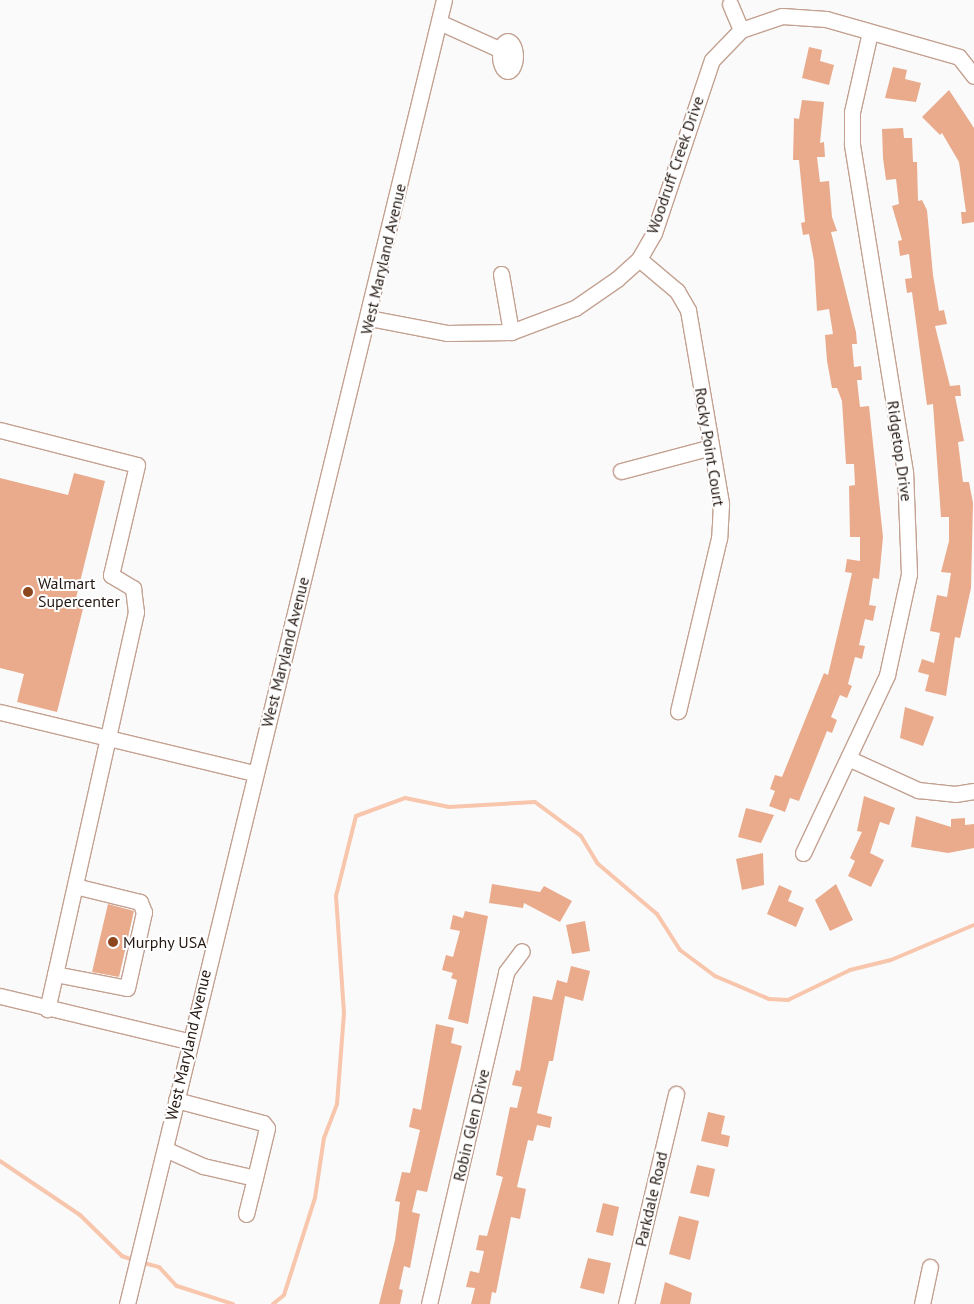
<!DOCTYPE html>
<html>
<head>
<meta charset="utf-8">
<style>
  body { margin:0 }
  #map { position:relative; width:974px; height:1304px; overflow:hidden; background:#fafafa; font-family:"PT Sans",sans-serif }
  div>[style] { position:absolute }
  [style*='--x'] { left:calc(var(--x)*1px); top:calc(var(--y)*1px); width:calc(var(--w)*1px); rotate:calc(var(--a)*1deg) }
  .stream>* { height:4px; margin:-2px; padding:0 2px; transform-origin:2px; border-radius:2px; background:#f8c6ac }
  .building>* { inset:0; background:#e9ab8c }
  .roads { filter:drop-shadow(1px 0 #c3a191) drop-shadow(-1px 0 #c3a191) drop-shadow(0 1px #c3a191) drop-shadow(0 -1px #c3a191) }
  .minor>* { height:15px; margin:-7.5px; padding:0 7.5px; transform-origin:7.5px; border-radius:7.5px; background:#fff }
  .minor>.ring { margin:-7.5px; padding:0; box-sizing:content-box; background:none; border:15px solid #fff; border-radius:50% }
  .dots>* { width:14px; height:14px; translate:-50% -50%; box-sizing:border-box; border:2px solid #fff; border-radius:50% }
  span { translate:-50% -50%; white-space:nowrap; text-align:center; line-height:1.15; -webkit-text-stroke:4px #fff; paint-order:stroke }
  .street-label { font-size:16px; color:#241812 }
  .poi-label { font-size:16px; color:#241812 }
  .left { translate:0 -50%; text-align:left }
</style>
</head>
<body>
<div id="map">
  <div class="stream">
    <i style="--x:0;--y:1161;--w:97;--a:34"></i>
    <i style="--x:80;--y:1215;--w:59;--a:44.3"></i>
    <i style="--x:122;--y:1256;--w:12;--a:20"></i>
    <i style="--x:140;--y:1262;--w:20;--a:15"></i>
    <i style="--x:159;--y:1267;--w:26;--a:47"></i>
    <i style="--x:177;--y:1286;--w:59;--a:17.8"></i>
    <i style="--x:273;--y:1304;--w:14;--a:-39"></i>
    <i style="--x:284;--y:1295;--w:102;--a:-72.3"></i>
    <i style="--x:315;--y:1198;--w:61;--a:-81.5"></i>
    <i style="--x:324;--y:1138;--w:36;--a:-69"></i>
    <i style="--x:337;--y:1104;--w:91;--a:-85.6"></i>
    <i style="--x:344;--y:1013;--w:117;--a:-93.9"></i>
    <i style="--x:336;--y:896;--w:82;--a:-76"></i>
    <i style="--x:356;--y:816;--w:52;--a:-20.2"></i>
    <i style="--x:405;--y:798;--w:45;--a:11.6"></i>
    <i style="--x:449;--y:807;--w:86;--a:-3.3"></i>
    <i style="--x:535;--y:802;--w:57;--a:36.5"></i>
    <i style="--x:581;--y:836;--w:31;--a:59"></i>
    <i style="--x:597;--y:863;--w:79;--a:40.4"></i>
    <i style="--x:657;--y:914;--w:43;--a:57.4"></i>
    <i style="--x:680;--y:950;--w:44;--a:36.6"></i>
    <i style="--x:715;--y:976;--w:59;--a:23.1"></i>
    <i style="--x:769;--y:999;--w:19;--a:3"></i>
    <i style="--x:788;--y:1000;--w:69;--a:-25.8"></i>
    <i style="--x:850;--y:970;--w:42;--a:-13.7"></i>
    <i style="--x:891;--y:960;--w:90;--a:-22.9"></i>
  </div>
  <div class="building">
    <i style="clip-path:polygon(809px 47px,822px 50px,820px 61px,834px 65px,829px 85px,802px 78px)"></i>
    <i style="clip-path:polygon(893px 67px,907px 70px,905px 79px,921px 83px,916px 102px,885px 98px)"></i>
    <i style="clip-path:polygon(949px 90px,974px 128px,974px 222px,962px 224px,961px 212px,966px 212px,959px 162px,942px 133px,940px 135px,922px 117px)"></i>
    <i style="clip-path:polygon(802px 100px,824px 102px,820px 143px,824px 142px,825px 157px,817px 157px,820px 182px,829px 181px,832px 217px,837px 231px,831px 232px,856px 332px,857px 344px,852px 344px,854px 367px,861px 366px,862px 380px,857px 380px,860px 407px,869px 406px,883px 537px,879px 579px,873px 578px,869px 605px,876px 606px,873px 621px,865px 619px,859px 645px,865px 646px,862px 659px,855px 657px,848px 684px,852px 686px,847px 698px,840px 695px,831px 717px,837px 720px,832px 733px,827px 731px,799px 801px,790px 798px,785px 812px,769px 806px,775px 791px,770px 789px,775px 775px,782px 777px,824px 673px,828px 675px,852px 573px,845px 572px,847px 559px,860px 561px,860px 537px,850px 537px,849px 486px,855px 485px,854px 464px,846px 464px,842px 401px,837px 388px,832px 388px,827px 361px,825px 335px,833px 334px,829px 309px,817px 311px,814px 261px,809px 234px,803px 235px,801px 223px,805px 222px,799px 160px,793px 160px,794px 118px,799px 119px)"></i>
    <i style="clip-path:polygon(903px 128px,904px 138px,912px 138px,913px 162px,917px 162px,918px 201px,922px 200px,927px 210px,933px 275px,939px 311px,944px 310px,947px 324px,935px 326px,950px 386px,960px 385px,961px 396px,955px 396px,964px 441px,958px 442px,963px 482px,969px 482px,973px 503px,971px 588px,960px 638px,955px 637px,946px 696px,925px 691px,929px 675px,918px 672px,922px 659px,934px 663px,940px 633px,930px 631px,937px 595px,947px 597px,951px 573px,941px 572px,949px 541px,949px 517px,941px 517px,933px 404px,927px 405px,912px 292px,907px 293px,905px 279px,912px 278px,909px 254px,900px 256px,898px 241px,902px 240px,892px 206px,899px 204px,896px 179px,886px 180px,883px 158px,882px 129px)"></i>
    <i style="clip-path:polygon(74px 473px,105px 481px,75px 602px,84px 605px,57px 712px,17px 702px,24px 674px,0 668px,0 478px,68px 495px)"></i>
    <i style="clip-path:polygon(905px 707px,934px 717px,923px 746px,900px 738px)"></i>
    <i style="clip-path:polygon(864px 796px,895px 808px,889px 825px,880px 822px,870px 853px,884px 860px,871px 887px,848px 876px,855px 861px,850px 858px,862px 832px,857px 831px)"></i>
    <i style="clip-path:polygon(746px 808px,774px 815px,761px 843px,738px 837px)"></i>
    <i style="clip-path:polygon(916px 816px,951px 827px,951px 819px,965px 818px,965px 825px,974px 824px,974px 848px,948px 853px,911px 847px)"></i>
    <i style="clip-path:polygon(763px 853px,764px 885px,742px 890px,736px 859px)"></i>
    <i style="clip-path:polygon(492px 884px,540px 892px,544px 886px,572px 901px,560px 922px,524px 903px,523px 908px,489px 903px)"></i>
    <i style="clip-path:polygon(836px 884px,853px 920px,830px 931px,815px 900px)"></i>
    <i style="clip-path:polygon(779px 885px,792px 891px,788px 901px,804px 908px,796px 927px,767px 914px)"></i>
    <i style="clip-path:polygon(108px 904px,134px 911px,119px 977px,92px 972px)"></i>
    <i style="clip-path:polygon(465px 911px,488px 916px,468px 1024px,448px 1019px,457px 980px,451px 978px,453px 973px,442px 970px,446px 955px,453px 957px,460px 931px,450px 929px,453px 915px,463px 918px)"></i>
    <i style="clip-path:polygon(585px 921px,590px 951px,572px 954px,566px 925px)"></i>
    <i style="clip-path:polygon(571px 966px,590px 971px,583px 1001px,565px 996px,553px 1061px,549px 1061px,537px 1113px,552px 1117px,550px 1128px,537px 1125px,533px 1141px,528px 1140px,517px 1187px,526px 1189px,520px 1219px,511px 1217px,496px 1293px,492px 1292px,490px 1304px,471px 1304px,475px 1288px,466px 1287px,470px 1271px,479px 1273px,484px 1251px,476px 1250px,479px 1235px,487px 1236px,503px 1177px,496px 1175px,510px 1107px,517px 1108px,522px 1087px,512px 1085px,516px 1070px,520px 1071px,533px 996px,552px 1000px,557px 980px,567px 983px)"></i>
    <i style="clip-path:polygon(436px 1024px,454px 1028px,451px 1043px,462px 1046px,427px 1192px,417px 1190px,412px 1212px,420px 1214px,410px 1268px,404px 1266px,399px 1289px,403px 1290px,400px 1304px,379px 1304px,395px 1240px,400px 1202px,395px 1201px,402px 1172px,410px 1173px,420px 1130px,409px 1127px,413px 1108px,421px 1110px)"></i>
    <i style="clip-path:polygon(708px 1112px,725px 1116px,721px 1134px,730px 1136px,728px 1147px,701px 1141px)"></i>
    <i style="clip-path:polygon(697px 1165px,715px 1169px,709px 1197px,690px 1193px)"></i>
    <i style="clip-path:polygon(603px 1203px,619px 1207px,613px 1236px,596px 1232px)"></i>
    <i style="clip-path:polygon(679px 1216px,699px 1221px,690px 1260px,669px 1254px)"></i>
    <i style="clip-path:polygon(588px 1258px,611px 1263px,604px 1294px,580px 1288px)"></i>
    <i style="clip-path:polygon(665px 1282px,692px 1293px,690px 1304px,660px 1304px)"></i>
  </div>
  <div class="roads">
    <div class="minor">
      <i style="--x:730;--y:4;--w:28;--a:67"></i>
      <i style="--x:439;--y:22;--w:66;--a:24.2"></i>
      <i class="ring" style="left:500px;top:41px;width:-1px;height:-1px"></i>
      <i style="--x:639;--y:259;--w:50;--a:40.1"></i>
      <i style="--x:677;--y:291;--w:22;--a:60"></i>
      <i style="--x:688;--y:310;--w:197;--a:80.3"></i>
      <i style="--x:721;--y:504;--w:34;--a:93"></i>
      <i style="--x:719;--y:538;--w:178;--a:103.3"></i>
      <i style="--x:501;--y:274;--w:59;--a:80.2"></i>
      <i style="--x:369;--y:318;--w:79;--a:10.9"></i>
      <i style="--x:447;--y:333;--w:64;--a:-0.9"></i>
      <i style="--x:511;--y:332;--w:68;--a:-20.6"></i>
      <i style="--x:575;--y:308;--w:51;--a:-34.6"></i>
      <i style="--x:617;--y:279;--w:30;--a:-42"></i>
      <i style="--x:639;--y:259;--w:30;--a:-60"></i>
      <i style="--x:654;--y:233;--w:182;--a:-71.5"></i>
      <i style="--x:712;--y:60;--w:42;--a:-46"></i>
      <i style="--x:741;--y:30;--w:43;--a:-18.9"></i>
      <i style="--x:782;--y:16;--w:44;--a:3.9"></i>
      <i style="--x:826;--y:19;--w:138;--a:15.9"></i>
      <i style="--x:959;--y:57;--w:24;--a:52"></i>
      <i style="--x:0;--y:430;--w:141;--a:14.3"></i>
      <i style="--x:137;--y:465;--w:113;--a:103.3"></i>
      <i style="--x:111;--y:575;--w:26;--a:31"></i>
      <i style="--x:133;--y:588;--w:24;--a:83"></i>
      <i style="--x:136;--y:612;--w:407;--a:102.6"></i>
      <i style="--x:621;--y:471;--w:93;--a:-14.9"></i>
      <i style="--x:0;--y:712;--w:261;--a:13.5"></i>
      <i style="--x:850;--y:759;--w:75;--a:24.5"></i>
      <i style="--x:918;--y:790;--w:37;--a:6"></i>
      <i style="--x:955;--y:794;--w:19;--a:-9"></i>
      <i style="--x:803;--y:853;--w:197;--a:-64.7"></i>
      <i style="--x:887;--y:675;--w:103;--a:-77.7"></i>
      <i style="--x:909;--y:574;--w:102;--a:-92.2"></i>
      <i style="--x:905;--y:472;--w:333;--a:-99.2"></i>
      <i style="--x:852;--y:143;--w:31;--a:-90"></i>
      <i style="--x:852;--y:112;--w:82;--a:-77.3"></i>
      <i style="--x:55;--y:974;--w:73;--a:11"></i>
      <i style="--x:127;--y:988;--w:78;--a:-77.4"></i>
      <i style="--x:144;--y:912;--w:11;--a:-112"></i>
      <i style="--x:140;--y:902;--w:67;--a:-166.2"></i>
      <i style="--x:0;--y:996;--w:193;--a:13.5"></i>
      <i style="--x:176;--y:1100;--w:90;--a:14.8"></i>
      <i style="--x:263;--y:1123;--w:6;--a:51"></i>
      <i style="--x:267;--y:1128;--w:51;--a:103.5"></i>
      <i style="--x:165;--y:1149;--w:42;--a:24.1"></i>
      <i style="--x:203;--y:1166;--w:53;--a:13"></i>
      <i style="--x:255;--y:1178;--w:37;--a:104"></i>
      <i style="--x:127;--y:1304;--w:1342;--a:-76.34"></i>
      <i style="--x:429;--y:1304;--w:341;--a:-76.9"></i>
      <i style="--x:506;--y:972;--w:26;--a:-53"></i>
      <i style="--x:626;--y:1304;--w:216;--a:-76.6"></i>
      <i style="--x:922;--y:1304;--w:38;--a:-78"></i>
    </div>
  </div>
  <div class="dots">
    <i style="left:28px;top:592px;background:#8c471e"></i>
    <i style="left:113px;top:942px;background:#8c471e"></i>
  </div>
  <div class="street-label">
    <span style="left:675px;top:165px;rotate:-71deg">Woodruff Creek Drive</span>
    <span style="left:383px;top:259px;rotate:-77deg">West Maryland Avenue</span>
    <span style="left:710px;top:447px;rotate:81deg">Rocky Point Court</span>
    <span style="left:900px;top:451px;rotate:82deg">Ridgetop Drive</span>
    <span style="left:285px;top:652px;rotate:-76deg">West Maryland Avenue</span>
    <span style="left:188px;top:1045px;rotate:-77deg">West Maryland Avenue</span>
    <span style="left:471px;top:1125px;rotate:-77deg">Robin Glen Drive</span>
    <span style="left:651px;top:1199px;rotate:-77deg">Parkdale Road</span>
  </div>
  <div class="poi-label">
    <span class="left" style="left:38px;top:592px">Walmart<br>Supercenter</span>
    <span class="left" style="left:123px;top:942px">Murphy USA</span>
  </div>
</div>
</body>
</html>
